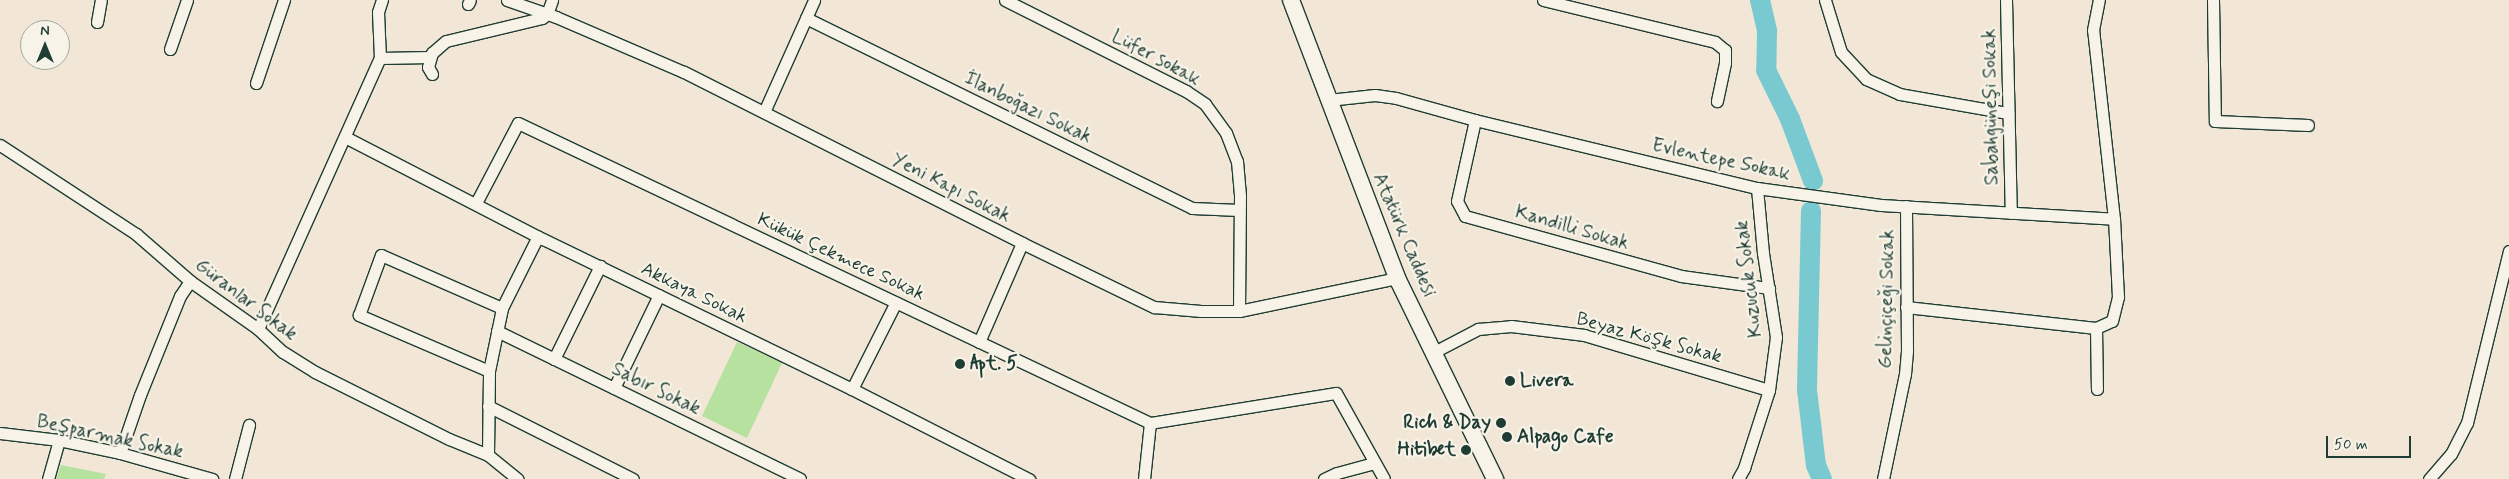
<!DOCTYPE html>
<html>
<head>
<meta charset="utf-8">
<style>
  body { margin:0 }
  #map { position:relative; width:2509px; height:479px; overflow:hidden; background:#f2e7d6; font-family:Mynerve,sans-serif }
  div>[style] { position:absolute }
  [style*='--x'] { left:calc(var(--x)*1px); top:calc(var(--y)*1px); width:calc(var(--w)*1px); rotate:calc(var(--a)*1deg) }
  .green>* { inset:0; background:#b6e19e }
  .river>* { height:20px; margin:-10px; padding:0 10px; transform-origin:10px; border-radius:10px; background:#79cad0 }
  .roads { filter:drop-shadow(1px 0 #1f3d34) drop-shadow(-1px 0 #1f3d34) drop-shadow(0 1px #1f3d34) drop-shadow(0 -1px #1f3d34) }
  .street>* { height:11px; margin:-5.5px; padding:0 5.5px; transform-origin:5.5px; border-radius:5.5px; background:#f7f3e8 }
  .secondary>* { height:16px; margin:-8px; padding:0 8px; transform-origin:8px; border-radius:8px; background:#f7f3e8 }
  .dots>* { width:14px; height:14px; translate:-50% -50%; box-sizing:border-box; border:2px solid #f7f3e8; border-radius:50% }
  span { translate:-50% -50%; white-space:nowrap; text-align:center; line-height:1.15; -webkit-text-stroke:4.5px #f7f3e8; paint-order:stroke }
  .street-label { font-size:19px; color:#1f3d34 }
  .poi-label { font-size:19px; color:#1f3d34; font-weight:700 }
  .left { translate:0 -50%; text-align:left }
  .right { translate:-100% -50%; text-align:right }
  .north { position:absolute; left:20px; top:20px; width:50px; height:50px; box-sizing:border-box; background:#f7f3e8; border:1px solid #a1aaa0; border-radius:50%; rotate:0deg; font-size:14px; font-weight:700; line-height:20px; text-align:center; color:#1f3d34 }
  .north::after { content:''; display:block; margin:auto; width:18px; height:22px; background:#1f3d34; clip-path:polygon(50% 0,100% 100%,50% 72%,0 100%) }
  .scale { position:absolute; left:2326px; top:436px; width:85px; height:22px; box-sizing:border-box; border:2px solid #1f3d34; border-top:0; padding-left:6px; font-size:15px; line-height:18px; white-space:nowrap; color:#1f3d34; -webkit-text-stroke:4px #f7f3e8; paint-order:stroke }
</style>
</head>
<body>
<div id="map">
  <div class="green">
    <i style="clip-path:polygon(737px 342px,782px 363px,747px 438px,702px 416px)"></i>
    <i style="clip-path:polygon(61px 465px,106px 474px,104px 479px,56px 479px)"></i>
  </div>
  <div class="river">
    <i style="--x:1760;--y:0;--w:32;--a:77"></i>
    <i style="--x:1767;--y:31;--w:39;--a:91"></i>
    <i style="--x:1766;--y:70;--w:55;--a:63.9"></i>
    <i style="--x:1790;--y:119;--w:66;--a:69.6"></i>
    <i style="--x:1811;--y:211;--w:179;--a:91.3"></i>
    <i style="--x:1807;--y:390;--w:76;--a:83.2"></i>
    <i style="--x:1816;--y:465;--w:15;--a:67"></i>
  </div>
  <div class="roads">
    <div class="street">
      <i style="--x:507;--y:0;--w:52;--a:19.1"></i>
      <i style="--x:556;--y:17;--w:139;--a:23.3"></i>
      <i style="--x:684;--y:72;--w:379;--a:26.8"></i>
      <i style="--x:1022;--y:243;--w:147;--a:25.9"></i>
      <i style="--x:1154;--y:307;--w:47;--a:4.9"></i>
      <i style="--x:1201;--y:311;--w:38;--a:0"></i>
      <i style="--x:1239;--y:311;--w:161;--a:-11.8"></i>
      <i style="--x:1005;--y:0;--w:203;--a:26.7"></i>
      <i style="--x:1186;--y:91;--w:23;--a:34"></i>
      <i style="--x:1205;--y:104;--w:36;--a:54"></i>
      <i style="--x:1226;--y:133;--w:30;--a:69"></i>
      <i style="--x:1237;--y:161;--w:35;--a:85"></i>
      <i style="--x:1240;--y:196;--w:115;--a:90.5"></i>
      <i style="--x:1543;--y:0;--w:177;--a:13.7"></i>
      <i style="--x:1715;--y:42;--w:13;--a:39"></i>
      <i style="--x:1725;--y:50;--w:13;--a:90"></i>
      <i style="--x:1725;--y:63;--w:39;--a:102"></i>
      <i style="--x:1825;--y:0;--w:54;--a:72.9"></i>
      <i style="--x:1841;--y:52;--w:37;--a:47"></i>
      <i style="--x:1866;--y:79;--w:37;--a:24"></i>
      <i style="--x:1900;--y:94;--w:110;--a:10"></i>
      <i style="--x:2006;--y:0;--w:213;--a:88.7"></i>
      <i style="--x:2213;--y:0;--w:121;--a:89.1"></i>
      <i style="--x:2215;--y:121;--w:93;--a:2.5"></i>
      <i style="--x:468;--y:4;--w:4;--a:-63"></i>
      <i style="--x:806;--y:18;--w:430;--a:26.2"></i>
      <i style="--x:1192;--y:208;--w:47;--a:2.4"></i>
      <i style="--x:97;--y:22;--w:22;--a:-80"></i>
      <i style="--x:170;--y:49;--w:52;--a:-70.9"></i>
      <i style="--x:380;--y:58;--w:50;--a:-1.1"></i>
      <i style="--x:432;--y:74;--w:8;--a:-120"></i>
      <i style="--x:428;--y:67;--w:15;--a:-74"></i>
      <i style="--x:432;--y:53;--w:18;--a:-41"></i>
      <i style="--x:446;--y:41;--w:99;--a:-13.5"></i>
      <i style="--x:542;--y:18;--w:6;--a:-39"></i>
      <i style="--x:547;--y:14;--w:15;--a:-70"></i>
      <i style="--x:256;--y:83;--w:88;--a:-71.4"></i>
      <i style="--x:1328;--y:100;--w:47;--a:-6.1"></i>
      <i style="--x:1375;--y:95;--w:21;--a:8"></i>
      <i style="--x:1396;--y:98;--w:82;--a:15.6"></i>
      <i style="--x:1475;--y:120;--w:290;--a:13.6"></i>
      <i style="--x:1757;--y:188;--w:125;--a:7.8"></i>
      <i style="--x:1881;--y:205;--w:233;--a:3.4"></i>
      <i style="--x:764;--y:112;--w:123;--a:-65.9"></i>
      <i style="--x:1475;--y:120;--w:83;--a:102.5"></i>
      <i style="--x:1457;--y:201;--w:17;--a:62"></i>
      <i style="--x:1465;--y:216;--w:224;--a:15.5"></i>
      <i style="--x:1681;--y:276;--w:89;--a:7.8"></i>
      <i style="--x:345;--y:137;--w:223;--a:27.3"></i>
      <i style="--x:543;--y:239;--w:343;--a:25.9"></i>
      <i style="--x:852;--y:389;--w:199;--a:27"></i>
      <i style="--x:0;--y:145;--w:163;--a:33.2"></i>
      <i style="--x:136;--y:234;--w:72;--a:41"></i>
      <i style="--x:190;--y:281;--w:83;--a:35.2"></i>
      <i style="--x:258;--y:329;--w:34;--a:43"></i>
      <i style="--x:283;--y:352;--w:38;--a:32"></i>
      <i style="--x:315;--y:372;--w:150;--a:26.6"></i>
      <i style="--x:449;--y:439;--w:42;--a:22.3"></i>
      <i style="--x:488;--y:455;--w:38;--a:39"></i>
      <i style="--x:476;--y:203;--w:90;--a:-62.3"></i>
      <i style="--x:518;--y:123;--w:700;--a:25.39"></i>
      <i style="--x:1906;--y:307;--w:191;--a:6.3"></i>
      <i style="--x:2096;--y:328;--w:17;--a:-24"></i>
      <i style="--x:2112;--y:321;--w:25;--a:-76"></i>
      <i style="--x:2118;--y:297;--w:78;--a:-92.9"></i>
      <i style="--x:2114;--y:219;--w:190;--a:-96.3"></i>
      <i style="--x:2093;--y:30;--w:31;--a:-79"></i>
      <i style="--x:2096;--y:328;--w:61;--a:89.1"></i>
      <i style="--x:258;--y:329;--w:297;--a:-65.8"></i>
      <i style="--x:380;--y:58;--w:46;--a:-92.5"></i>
      <i style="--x:378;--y:12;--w:13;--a:-72"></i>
      <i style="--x:497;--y:331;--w:337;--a:26"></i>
      <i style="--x:979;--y:342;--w:108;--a:-66.5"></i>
      <i style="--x:1434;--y:352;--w:50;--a:-27.6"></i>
      <i style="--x:1478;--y:329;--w:33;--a:-5"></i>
      <i style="--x:1511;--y:326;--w:74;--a:7"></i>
      <i style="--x:1584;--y:335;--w:193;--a:16.6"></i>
      <i style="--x:554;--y:359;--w:104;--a:-63.7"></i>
      <i style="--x:489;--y:371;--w:142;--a:-156.7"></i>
      <i style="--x:359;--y:315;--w:64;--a:-69.9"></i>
      <i style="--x:381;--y:255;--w:132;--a:23.7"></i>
      <i style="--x:614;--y:388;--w:103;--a:-64.2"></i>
      <i style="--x:852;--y:389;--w:97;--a:-63.2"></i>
      <i style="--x:488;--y:406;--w:162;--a:26.7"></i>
      <i style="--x:1150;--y:423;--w:188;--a:-9.2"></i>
      <i style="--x:1336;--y:393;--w:98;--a:60.8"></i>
      <i style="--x:0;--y:433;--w:59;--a:6.8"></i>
      <i style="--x:59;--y:440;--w:62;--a:12"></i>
      <i style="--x:120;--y:453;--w:96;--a:15.8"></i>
      <i style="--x:120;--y:453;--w:61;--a:-71"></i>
      <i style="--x:140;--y:395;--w:107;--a:-68"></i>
      <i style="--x:180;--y:296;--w:18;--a:-56"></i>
      <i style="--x:488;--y:455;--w:84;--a:-89.3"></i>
      <i style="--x:489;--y:371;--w:64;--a:-78.3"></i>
      <i style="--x:502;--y:308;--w:80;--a:-63.4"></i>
      <i style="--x:48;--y:479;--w:41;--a:-74.2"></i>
      <i style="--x:235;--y:479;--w:56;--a:-75.5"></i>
      <i style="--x:1144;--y:479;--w:56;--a:-83.9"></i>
      <i style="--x:1324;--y:479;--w:14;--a:-25"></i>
      <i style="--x:1337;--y:473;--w:39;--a:-15"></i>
      <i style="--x:1738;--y:479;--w:13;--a:-61"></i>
      <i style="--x:1744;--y:468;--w:82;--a:-72.2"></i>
      <i style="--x:1769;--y:390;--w:53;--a:-82.5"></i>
      <i style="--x:1776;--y:337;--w:85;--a:-98.8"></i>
      <i style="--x:1763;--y:253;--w:65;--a:-95.3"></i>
      <i style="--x:1883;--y:479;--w:107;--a:-78.2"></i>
      <i style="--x:1905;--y:374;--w:24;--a:-85"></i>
      <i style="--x:1907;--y:350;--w:144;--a:-90.4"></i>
      <i style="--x:2429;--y:479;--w:33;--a:-49"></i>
      <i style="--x:2451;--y:454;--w:35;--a:-63"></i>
      <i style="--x:2467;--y:423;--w:177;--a:-76.3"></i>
    </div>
    <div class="secondary">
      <i style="--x:1291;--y:0;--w:298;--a:69.1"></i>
      <i style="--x:1397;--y:278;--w:224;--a:64"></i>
    </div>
  </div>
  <div class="dots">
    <i style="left:960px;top:364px;background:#1f3d34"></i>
    <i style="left:1510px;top:381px;background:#1f3d34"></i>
    <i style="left:1501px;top:423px;background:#1f3d34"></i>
    <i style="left:1507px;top:437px;background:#1f3d34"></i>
    <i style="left:1466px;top:450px;background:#1f3d34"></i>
  </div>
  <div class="street-label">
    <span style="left:1156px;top:58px;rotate:28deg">Lüfer sokak</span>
    <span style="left:1991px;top:107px;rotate:-91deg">Sabahgüneşi Sokak</span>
    <span style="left:1028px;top:108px;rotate:26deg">İlanboğazı Sokak</span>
    <span style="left:1721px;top:160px;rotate:12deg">Evlentepe Sokak</span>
    <span style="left:951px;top:188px;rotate:27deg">Yeni Kapı Sokak</span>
    <span style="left:1572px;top:228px;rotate:16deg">Kandilli Sokak</span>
    <span style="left:1404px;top:235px;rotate:67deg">Atatürk Caddesi</span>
    <span style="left:841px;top:257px;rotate:25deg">Kükük Çekmece Sokak</span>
    <span style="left:1749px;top:279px;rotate:-97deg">Kuzucuk Sokak</span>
    <span style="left:694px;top:293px;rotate:26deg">Akkaya Sokak</span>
    <span style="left:1887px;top:299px;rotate:-89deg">Gelinçiçeği Sokak</span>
    <span style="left:246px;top:300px;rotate:37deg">Güranlar Sokak</span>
    <span style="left:1649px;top:338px;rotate:15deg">Beyaz Köşk Sokak</span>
    <span style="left:656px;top:389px;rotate:26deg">Sabır Sokak</span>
    <span style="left:110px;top:437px;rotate:12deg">Beşparmak Sokak</span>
  </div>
  <div class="poi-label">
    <span class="left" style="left:970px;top:364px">Apt. 5</span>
    <span class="left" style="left:1520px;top:381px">Livera</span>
    <span class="right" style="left:1491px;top:423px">Rich &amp; Day</span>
    <span class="left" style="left:1517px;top:437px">Alpago Cafe</span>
    <span class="right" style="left:1456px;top:450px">Hitibet</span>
  </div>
  <div class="north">N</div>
  <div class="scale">50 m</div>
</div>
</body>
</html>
